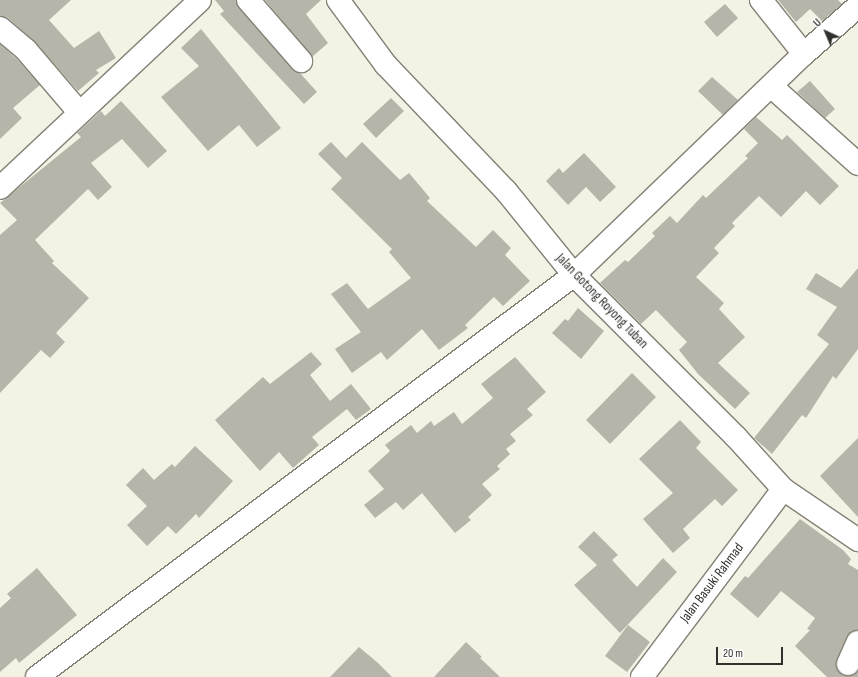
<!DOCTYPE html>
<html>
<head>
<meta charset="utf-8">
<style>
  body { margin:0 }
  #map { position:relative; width:858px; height:677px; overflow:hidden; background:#f4f2e5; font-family:"Sofia Sans Condensed",sans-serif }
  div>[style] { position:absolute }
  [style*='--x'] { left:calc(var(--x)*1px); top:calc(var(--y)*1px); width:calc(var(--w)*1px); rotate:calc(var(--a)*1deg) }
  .building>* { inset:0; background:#b7b5a9 }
  .roads { filter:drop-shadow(1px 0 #838176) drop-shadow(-1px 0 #838176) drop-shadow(0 1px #838176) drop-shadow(0 -1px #838176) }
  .street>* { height:22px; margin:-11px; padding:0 11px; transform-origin:11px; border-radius:11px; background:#fff }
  span { translate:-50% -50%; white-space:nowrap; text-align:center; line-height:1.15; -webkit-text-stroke:4px #fff; paint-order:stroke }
  .street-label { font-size:14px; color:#31302c }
  .north { position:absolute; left:806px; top:12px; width:40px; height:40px; -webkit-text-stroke:3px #fff; paint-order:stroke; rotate:316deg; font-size:11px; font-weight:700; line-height:16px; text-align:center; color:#31302c }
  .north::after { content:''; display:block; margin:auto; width:14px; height:18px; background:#31302c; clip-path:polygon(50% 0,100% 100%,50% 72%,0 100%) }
  .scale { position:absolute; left:716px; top:647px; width:67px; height:18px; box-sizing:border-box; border:2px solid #31302c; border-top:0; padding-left:5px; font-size:12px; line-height:14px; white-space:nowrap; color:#31302c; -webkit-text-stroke:3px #fff; paint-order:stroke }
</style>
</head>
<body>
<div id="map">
  <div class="building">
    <i style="clip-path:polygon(0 0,71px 0,49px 20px,74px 48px,99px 31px,116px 58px,96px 70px,99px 73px,78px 91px,34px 41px,8px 18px,0 16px)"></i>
    <i style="clip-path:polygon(215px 0,236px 0,239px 8px,292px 69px,300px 73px,317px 92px,304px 104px,220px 14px,224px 11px)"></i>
    <i style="clip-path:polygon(265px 0,321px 0,306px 14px,328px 43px,312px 57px)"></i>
    <i style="clip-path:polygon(778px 0,838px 0,842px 4px,822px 21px,810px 9px,796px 22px)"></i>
    <i style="clip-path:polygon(725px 4px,738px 18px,717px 37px,704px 22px)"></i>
    <i style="clip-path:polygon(201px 29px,281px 128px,257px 147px,239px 125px,208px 151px,161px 97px,199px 66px,181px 48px)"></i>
    <i style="clip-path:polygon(0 44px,17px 59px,40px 85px,13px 108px,22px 118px,0 139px)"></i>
    <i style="clip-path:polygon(712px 77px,738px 100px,723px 115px,698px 91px)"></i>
    <i style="clip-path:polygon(810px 81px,835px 109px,825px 118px,797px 92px)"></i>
    <i style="clip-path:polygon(391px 98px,404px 111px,376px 138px,363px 124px)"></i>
    <i style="clip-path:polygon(121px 101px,167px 151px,148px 168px,122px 139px,91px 163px,112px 187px,98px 200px,88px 189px,35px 240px,54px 261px,52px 263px,89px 298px,56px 333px,65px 342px,50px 358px,41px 350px,0 393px,0 235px,17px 220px,0 203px,81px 137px,77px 133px,101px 111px,105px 116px)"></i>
    <i style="clip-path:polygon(756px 117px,782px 140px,787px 135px,839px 186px,820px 205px,806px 191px,781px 217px,759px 196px,732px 223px,735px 226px,714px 248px,719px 253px,696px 277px,724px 303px,719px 309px,745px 337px,718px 363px,750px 393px,735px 409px,698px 374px,679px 350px,687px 342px,656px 310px,641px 324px,600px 283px,625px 260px,628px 262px,655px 236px,652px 233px,670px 216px,677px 223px,703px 195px,706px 198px,748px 158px,745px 156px,758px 143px,744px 129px)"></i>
    <i style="clip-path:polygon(331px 142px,346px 158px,362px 142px,400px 180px,409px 173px,430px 198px,427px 201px,476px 247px,493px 230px,511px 248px,505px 255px,530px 281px,503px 306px,494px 297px,465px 325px,468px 328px,439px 350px,422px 329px,387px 360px,381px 352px,352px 373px,335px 349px,361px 332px,331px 294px,347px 283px,368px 309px,411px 278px,389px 252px,392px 249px,331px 189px,342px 178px,318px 154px)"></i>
    <i style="clip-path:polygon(584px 153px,616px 187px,600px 202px,586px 187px,568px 205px,546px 181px,559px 168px,563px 173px)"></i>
    <i style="clip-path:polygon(858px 268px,858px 349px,836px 379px,833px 376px,806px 418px,802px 415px,772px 454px,754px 438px,829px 344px,817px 335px,837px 307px,806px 289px,816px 273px,841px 288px)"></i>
    <i style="clip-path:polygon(578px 308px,604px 331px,581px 359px,552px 333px,565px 319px,568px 321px)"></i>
    <i style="clip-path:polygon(311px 352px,322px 364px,310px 375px,330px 401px,351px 384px,371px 409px,356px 420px,347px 409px,312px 437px,319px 445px,293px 468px,279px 452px,260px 471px,215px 420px,263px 377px,270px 384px)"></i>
    <i style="clip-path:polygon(515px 357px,546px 392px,527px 409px,533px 415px,510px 434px,516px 441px,506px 449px,510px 454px,497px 466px,500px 469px,482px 484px,492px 495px,468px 517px,471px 520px,455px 533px,422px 493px,403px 510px,396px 502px,375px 518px,364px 505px,384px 489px,368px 471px,390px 451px,385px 445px,411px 425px,417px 433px,431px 421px,434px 426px,454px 412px,462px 424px,493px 398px,481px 384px)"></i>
    <i style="clip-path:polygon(632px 373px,656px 397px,610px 444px,586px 420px)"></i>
    <i style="clip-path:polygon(680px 420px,701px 442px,696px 448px,738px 490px,722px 506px,715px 499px,683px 529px,690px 538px,673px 553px,643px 519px,673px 493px,639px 459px)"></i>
    <i style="clip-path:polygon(858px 438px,858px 517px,820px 476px)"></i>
    <i style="clip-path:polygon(195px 446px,233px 481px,199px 518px,196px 514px,176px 534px,168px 526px,147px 546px,127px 525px,147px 506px,126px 485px,143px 468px,154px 480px,172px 464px,175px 467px)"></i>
    <i style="clip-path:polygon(800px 519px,843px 550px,851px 559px,848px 564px,858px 570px,858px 630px,847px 636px,836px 665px,842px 675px,850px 676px,858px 671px,858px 677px,827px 677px,795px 646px,810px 630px,807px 629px,815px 618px,781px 591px,758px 618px,730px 594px,745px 576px,748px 578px)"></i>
    <i style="clip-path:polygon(594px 531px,618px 555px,612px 560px,637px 587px,663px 558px,677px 572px,620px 633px,574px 585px,597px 565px,578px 547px)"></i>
    <i style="clip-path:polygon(37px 568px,77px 615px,19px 663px,16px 658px,0 672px,0 608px,11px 598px,7px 594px)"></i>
    <i style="clip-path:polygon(628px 625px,650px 642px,627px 672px,605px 656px)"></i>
    <i style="clip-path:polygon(466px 642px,482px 657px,480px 658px,500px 677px,434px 677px)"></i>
    <i style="clip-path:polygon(359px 647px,378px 663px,392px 677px,330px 677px)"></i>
  </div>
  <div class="roads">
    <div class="street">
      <i style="--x:248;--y:0;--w:81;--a:49"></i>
      <i style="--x:338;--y:0;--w:81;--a:53.6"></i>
      <i style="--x:386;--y:65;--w:174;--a:46.4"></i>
      <i style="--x:506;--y:191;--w:108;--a:51"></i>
      <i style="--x:574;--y:275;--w:229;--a:45"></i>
      <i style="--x:736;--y:437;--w:70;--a:47.9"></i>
      <i style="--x:783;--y:489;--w:91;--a:34.2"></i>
      <i style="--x:761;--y:0;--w:69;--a:51.5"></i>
      <i style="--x:0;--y:28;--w:34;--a:40"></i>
      <i style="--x:26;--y:50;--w:82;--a:49.5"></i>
      <i style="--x:771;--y:86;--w:117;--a:41.9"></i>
      <i style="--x:0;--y:188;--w:274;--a:-43.2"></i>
      <i style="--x:848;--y:664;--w:24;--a:-66"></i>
      <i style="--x:37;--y:677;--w:671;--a:-36.82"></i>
      <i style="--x:574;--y:275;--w:319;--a:-43.9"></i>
      <i style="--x:804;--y:54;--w:72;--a:-41.6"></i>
      <i style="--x:642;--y:677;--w:235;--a:-53.1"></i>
    </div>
  </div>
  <div class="street-label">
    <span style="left:602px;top:301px;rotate:46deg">Jalan Gotong Royong Tuban</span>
    <span style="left:712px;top:583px;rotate:-53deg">Jalan Basuki Rahmad</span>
  </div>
  <div class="north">U</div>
  <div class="scale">20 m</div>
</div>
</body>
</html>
